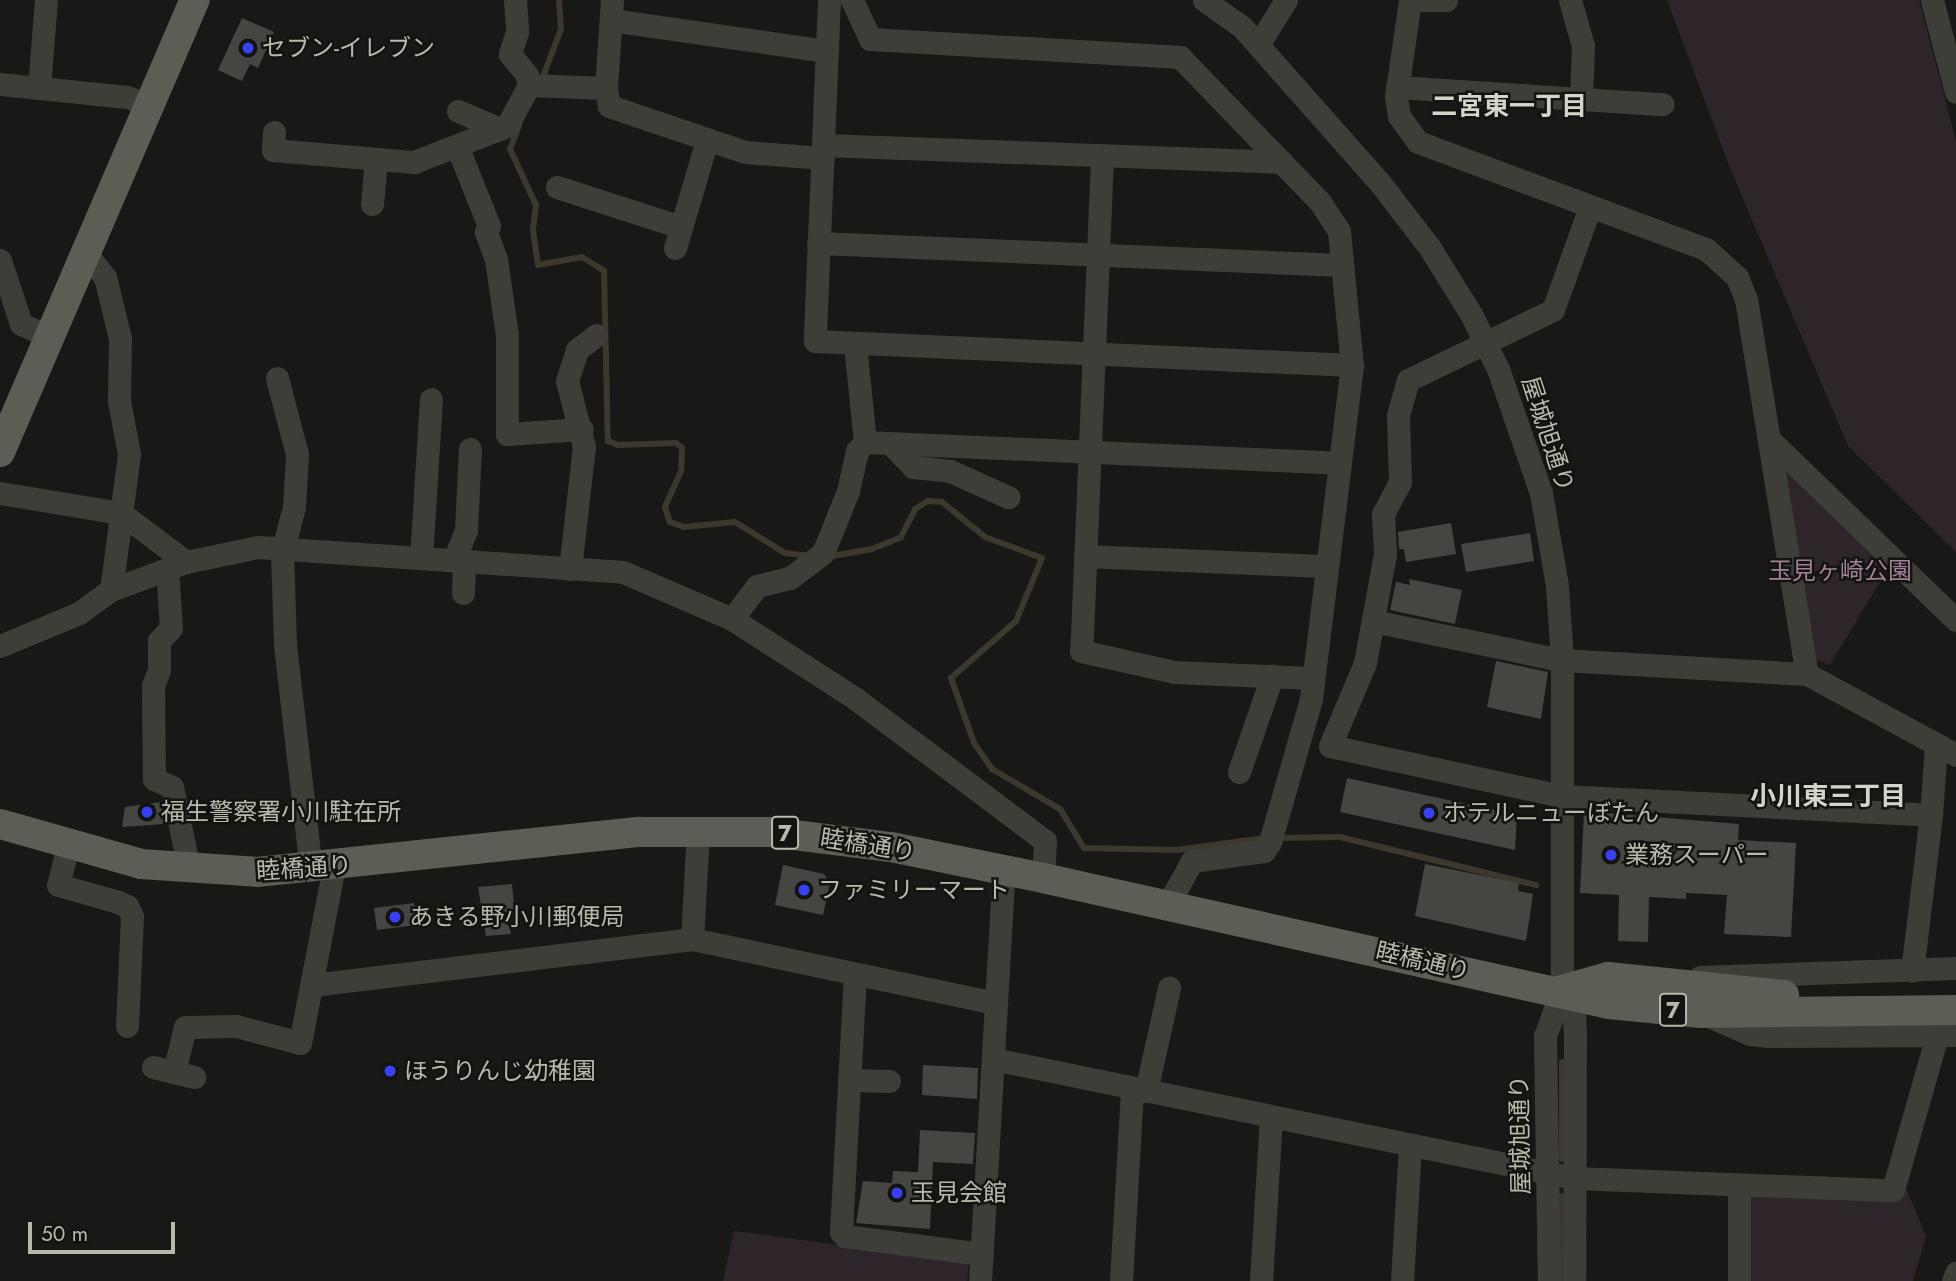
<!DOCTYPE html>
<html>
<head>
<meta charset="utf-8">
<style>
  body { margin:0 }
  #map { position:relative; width:1956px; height:1281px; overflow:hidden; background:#181917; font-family:Jost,"Noto Sans JP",sans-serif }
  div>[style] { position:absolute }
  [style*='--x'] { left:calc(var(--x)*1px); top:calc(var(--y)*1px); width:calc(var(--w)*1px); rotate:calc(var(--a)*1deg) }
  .green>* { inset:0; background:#2e252a }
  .stream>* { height:6px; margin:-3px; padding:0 3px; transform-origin:3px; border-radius:3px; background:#3d382d }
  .building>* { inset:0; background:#454641 }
  .minor>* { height:23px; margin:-11.5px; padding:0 11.5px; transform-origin:11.5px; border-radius:11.5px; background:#3d3e38 }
  .major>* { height:30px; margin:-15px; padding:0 15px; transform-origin:15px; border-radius:15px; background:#5c5d54 }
  .dots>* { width:19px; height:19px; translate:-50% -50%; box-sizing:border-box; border:4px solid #131412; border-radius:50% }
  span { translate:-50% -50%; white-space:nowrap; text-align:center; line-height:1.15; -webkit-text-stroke:5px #131412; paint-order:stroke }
  .shield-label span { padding:2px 5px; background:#131412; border:2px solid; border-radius:5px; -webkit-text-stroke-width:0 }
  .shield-label { font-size:23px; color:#b9b8a9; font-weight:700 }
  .poi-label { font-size:24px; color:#b9b8a9 }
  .left { translate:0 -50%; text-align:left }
  .street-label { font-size:24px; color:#b9b8a9 }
  .park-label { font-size:24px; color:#a38097 }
  .neighbourhood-label { font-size:26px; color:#d4d5ca; font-weight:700 }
  .scale { position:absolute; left:28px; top:1222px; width:147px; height:32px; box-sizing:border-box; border:4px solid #b9b8a9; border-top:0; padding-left:9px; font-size:21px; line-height:24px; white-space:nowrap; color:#b9b8a9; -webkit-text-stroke:5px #131412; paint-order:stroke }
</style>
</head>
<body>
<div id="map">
  <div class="green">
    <i style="clip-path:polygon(1667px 0,1919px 0,1956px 141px,1956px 552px,1848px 446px,1730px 168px)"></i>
    <i style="clip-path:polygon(1783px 467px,1890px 565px,1830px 665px,1815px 659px)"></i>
    <i style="clip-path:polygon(1904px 1183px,1926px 1236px,1913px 1281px,1749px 1281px,1749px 1195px)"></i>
    <i style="clip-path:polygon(734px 1231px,969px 1262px,967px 1281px,723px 1281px)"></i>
  </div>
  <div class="stream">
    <i style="--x:541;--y:82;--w:57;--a:-69.3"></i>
    <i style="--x:561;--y:29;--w:29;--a:-94"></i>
    <i style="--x:519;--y:126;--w:25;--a:111"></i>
    <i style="--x:510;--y:149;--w:62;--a:65.1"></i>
    <i style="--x:536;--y:205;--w:25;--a:97"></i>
    <i style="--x:533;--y:230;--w:35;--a:82"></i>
    <i style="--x:538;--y:265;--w:45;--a:-10.3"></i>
    <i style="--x:582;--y:257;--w:26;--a:32"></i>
    <i style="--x:604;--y:271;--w:170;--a:88.7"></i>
    <i style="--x:608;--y:441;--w:11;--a:22"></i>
    <i style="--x:618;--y:445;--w:58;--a:-2"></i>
    <i style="--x:676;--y:443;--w:8;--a:40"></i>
    <i style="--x:682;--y:448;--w:23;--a:92"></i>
    <i style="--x:681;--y:471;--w:39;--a:114"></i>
    <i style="--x:665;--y:507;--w:16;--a:72"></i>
    <i style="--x:670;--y:522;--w:15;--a:20"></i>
    <i style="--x:684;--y:527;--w:51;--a:-5.6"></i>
    <i style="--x:735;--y:522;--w:59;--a:31.8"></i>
    <i style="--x:785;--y:553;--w:24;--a:7"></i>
    <i style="--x:827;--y:557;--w:46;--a:-10.1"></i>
    <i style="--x:872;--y:549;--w:31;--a:-22"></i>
    <i style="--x:901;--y:537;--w:31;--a:-63"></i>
    <i style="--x:915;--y:509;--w:15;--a:-32"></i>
    <i style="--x:928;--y:501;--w:14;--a:4"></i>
    <i style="--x:942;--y:502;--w:55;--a:39.1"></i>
    <i style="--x:985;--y:537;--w:61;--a:20.2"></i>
    <i style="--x:1042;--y:558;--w:68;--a:112.4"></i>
    <i style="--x:1016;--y:621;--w:86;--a:138.8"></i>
    <i style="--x:951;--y:678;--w:69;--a:70.5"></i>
    <i style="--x:974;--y:743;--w:32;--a:55"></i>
    <i style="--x:992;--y:769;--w:79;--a:30.5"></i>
    <i style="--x:1060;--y:809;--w:46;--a:58.4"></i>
    <i style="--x:1084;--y:848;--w:93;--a:1.2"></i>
    <i style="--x:1177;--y:850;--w:88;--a:-7.9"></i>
    <i style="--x:1275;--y:838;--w:65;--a:-0.9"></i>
    <i style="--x:1340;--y:837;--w:202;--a:13.8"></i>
    <i style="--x:1562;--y:1159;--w:97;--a:-90"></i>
    <i style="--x:1561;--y:1281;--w:85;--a:-90"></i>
  </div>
  <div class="building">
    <i style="clip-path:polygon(242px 18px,274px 32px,258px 68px,250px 64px,242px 81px,218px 70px)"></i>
    <i style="clip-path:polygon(1451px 523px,1456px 554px,1406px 562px,1404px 549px,1399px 549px,1398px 532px)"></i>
    <i style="clip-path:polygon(1530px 533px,1534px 561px,1466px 572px,1461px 544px)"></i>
    <i style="clip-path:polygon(1409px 579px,1462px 590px,1455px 624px,1390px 610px,1396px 582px,1410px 585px)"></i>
    <i style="clip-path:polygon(1496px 661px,1548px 672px,1541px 719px,1487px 707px)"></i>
    <i style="clip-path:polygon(1347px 778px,1517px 815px,1515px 850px,1340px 812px)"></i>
    <i style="clip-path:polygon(161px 802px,165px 824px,122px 827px,125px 807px)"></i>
    <i style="clip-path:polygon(1584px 811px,1739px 824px,1738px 840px,1796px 843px,1791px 937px,1724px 934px,1727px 895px,1686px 893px,1686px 899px,1649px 897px,1648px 942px,1618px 941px,1619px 895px,1580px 893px)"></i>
    <i style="clip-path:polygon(1425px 864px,1519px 883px,1518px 891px,1533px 894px,1526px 941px,1415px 916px)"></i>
    <i style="clip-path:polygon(783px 865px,824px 874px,830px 883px,823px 915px,775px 905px)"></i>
    <i style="clip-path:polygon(512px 884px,515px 916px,509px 916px,511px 934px,486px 936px,478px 887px)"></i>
    <i style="clip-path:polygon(414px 903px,417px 925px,377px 930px,374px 908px)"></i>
    <i style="clip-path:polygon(923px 1065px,978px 1068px,977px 1099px,922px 1095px)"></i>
    <i style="clip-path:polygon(920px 1130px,975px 1133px,973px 1164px,933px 1162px,930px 1229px,856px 1223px,863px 1181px,892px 1183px,893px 1171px,918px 1172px)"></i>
  </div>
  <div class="minor">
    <i style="--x:515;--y:0;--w:32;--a:86"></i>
    <i style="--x:517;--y:32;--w:23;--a:108"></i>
    <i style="--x:510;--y:54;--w:27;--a:51"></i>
    <i style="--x:527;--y:75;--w:10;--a:79"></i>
    <i style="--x:612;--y:0;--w:88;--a:93.9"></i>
    <i style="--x:606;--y:88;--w:18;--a:81"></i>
    <i style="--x:609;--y:106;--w:144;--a:18.7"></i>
    <i style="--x:745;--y:152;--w:78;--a:4.4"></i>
    <i style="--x:829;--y:0;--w:341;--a:92.4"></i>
    <i style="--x:815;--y:341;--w:538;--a:2.56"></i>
    <i style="--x:852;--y:0;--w:43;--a:65.2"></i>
    <i style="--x:870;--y:39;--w:311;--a:3.3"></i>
    <i style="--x:1180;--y:57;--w:202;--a:46"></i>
    <i style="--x:1320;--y:202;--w:35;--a:57"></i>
    <i style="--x:1339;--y:231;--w:135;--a:84.5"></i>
    <i style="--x:1352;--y:365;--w:337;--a:97"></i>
    <i style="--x:1311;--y:699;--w:149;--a:106"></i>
    <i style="--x:1270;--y:842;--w:11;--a:124"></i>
    <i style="--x:1264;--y:851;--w:73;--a:172.1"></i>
    <i style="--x:1192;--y:861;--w:49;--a:119.2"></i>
    <i style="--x:1204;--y:0;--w:47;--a:35.4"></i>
    <i style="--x:1242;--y:27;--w:208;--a:48.5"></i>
    <i style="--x:1380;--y:183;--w:82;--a:52.4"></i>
    <i style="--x:1430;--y:248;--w:80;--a:58.3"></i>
    <i style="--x:1472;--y:316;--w:59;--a:63.9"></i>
    <i style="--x:1498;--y:369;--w:131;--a:70.9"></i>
    <i style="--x:1541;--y:493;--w:94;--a:80.2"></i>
    <i style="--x:1557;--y:586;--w:74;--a:86.1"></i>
    <i style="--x:1562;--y:660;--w:330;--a:90"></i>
    <i style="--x:1562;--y:990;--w:49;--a:110.3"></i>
    <i style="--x:1545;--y:1036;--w:245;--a:89.1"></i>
    <i style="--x:1410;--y:0;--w:98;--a:98.2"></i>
    <i style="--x:1396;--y:97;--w:19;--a:81"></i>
    <i style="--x:1399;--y:116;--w:32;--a:54"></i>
    <i style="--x:1418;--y:142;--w:307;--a:20.4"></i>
    <i style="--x:1706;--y:249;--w:42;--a:42.1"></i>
    <i style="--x:1737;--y:277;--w:24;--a:68"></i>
    <i style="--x:1746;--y:299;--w:380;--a:80.8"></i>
    <i style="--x:1807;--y:674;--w:170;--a:28.5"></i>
    <i style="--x:1410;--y:0;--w:36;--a:0"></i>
    <i style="--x:1570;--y:0;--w:48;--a:74.2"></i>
    <i style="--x:1583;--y:46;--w:53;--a:92.2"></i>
    <i style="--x:1932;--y:0;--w:95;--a:75.4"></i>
    <i style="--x:611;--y:20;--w:218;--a:8.2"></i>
    <i style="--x:1258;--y:45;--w:53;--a:-58.1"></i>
    <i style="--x:0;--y:84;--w:128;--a:5.8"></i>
    <i style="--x:127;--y:97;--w:24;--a:19"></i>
    <i style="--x:1397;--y:87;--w:266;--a:3.7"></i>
    <i style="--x:39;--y:88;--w:88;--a:-85.5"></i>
    <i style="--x:458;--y:111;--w:46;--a:23.2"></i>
    <i style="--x:274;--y:132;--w:18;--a:93"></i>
    <i style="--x:273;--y:150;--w:142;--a:4.9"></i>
    <i style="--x:414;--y:162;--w:100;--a:-21.2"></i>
    <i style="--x:507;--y:126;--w:47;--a:-61.8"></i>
    <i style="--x:529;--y:85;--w:77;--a:2.2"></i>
    <i style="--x:823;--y:145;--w:459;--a:2.1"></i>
    <i style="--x:457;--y:146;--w:86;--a:68.2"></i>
    <i style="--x:489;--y:226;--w:7;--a:117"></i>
    <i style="--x:486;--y:232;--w:29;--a:70"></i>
    <i style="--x:496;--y:259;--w:77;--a:81.8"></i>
    <i style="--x:507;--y:335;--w:99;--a:90"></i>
    <i style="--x:507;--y:434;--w:75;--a:-3.8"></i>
    <i style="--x:1102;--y:158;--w:493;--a:92.4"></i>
    <i style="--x:1081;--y:651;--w:95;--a:12.7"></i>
    <i style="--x:1174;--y:672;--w:139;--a:2.5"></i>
    <i style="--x:557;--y:187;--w:130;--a:17.9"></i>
    <i style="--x:372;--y:204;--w:45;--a:-84.9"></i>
    <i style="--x:1590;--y:207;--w:109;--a:109.8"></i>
    <i style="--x:1553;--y:310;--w:161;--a:154.2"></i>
    <i style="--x:1408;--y:380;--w:37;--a:106"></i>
    <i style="--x:1398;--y:416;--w:66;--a:88.3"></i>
    <i style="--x:1400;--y:482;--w:36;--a:118"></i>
    <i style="--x:1383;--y:514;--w:40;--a:87.1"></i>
    <i style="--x:1385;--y:554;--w:111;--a:100.4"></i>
    <i style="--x:1365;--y:663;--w:90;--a:112.9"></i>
    <i style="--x:1330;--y:746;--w:237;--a:12.2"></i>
    <i style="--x:1562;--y:796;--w:369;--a:2.9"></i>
    <i style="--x:1931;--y:815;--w:157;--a:96.9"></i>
    <i style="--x:818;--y:243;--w:524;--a:2.4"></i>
    <i style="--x:675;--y:248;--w:113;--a:-73.5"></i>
    <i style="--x:86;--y:253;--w:31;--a:52"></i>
    <i style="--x:105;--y:277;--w:63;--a:76.2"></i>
    <i style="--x:120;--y:338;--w:63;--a:90.9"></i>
    <i style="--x:119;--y:401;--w:54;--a:79.3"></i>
    <i style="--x:129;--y:454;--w:137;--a:97.5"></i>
    <i style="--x:0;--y:260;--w:67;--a:71.8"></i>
    <i style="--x:21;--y:324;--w:32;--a:24"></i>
    <i style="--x:855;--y:344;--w:99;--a:84.2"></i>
    <i style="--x:865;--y:442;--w:475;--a:2.5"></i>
    <i style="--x:277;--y:378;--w:79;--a:75.3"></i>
    <i style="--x:297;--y:454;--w:53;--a:93.2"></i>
    <i style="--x:294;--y:507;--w:48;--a:104.6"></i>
    <i style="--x:282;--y:553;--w:92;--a:88.1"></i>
    <i style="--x:285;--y:645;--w:226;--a:83.4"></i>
    <i style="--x:1770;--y:440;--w:259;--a:44.1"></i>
    <i style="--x:891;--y:444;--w:32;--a:46"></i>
    <i style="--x:913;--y:467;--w:37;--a:6"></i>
    <i style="--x:950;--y:471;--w:64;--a:24.1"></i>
    <i style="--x:0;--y:493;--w:123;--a:9.4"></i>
    <i style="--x:121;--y:513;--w:81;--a:37"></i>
    <i style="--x:1085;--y:556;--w:242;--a:2.4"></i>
    <i style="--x:421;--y:558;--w:159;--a:-86.4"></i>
    <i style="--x:454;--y:560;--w:32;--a:-68"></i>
    <i style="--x:466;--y:530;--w:81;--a:-87.2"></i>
    <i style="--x:167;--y:569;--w:59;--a:86.1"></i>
    <i style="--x:171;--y:628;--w:18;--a:133"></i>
    <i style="--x:159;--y:641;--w:29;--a:90"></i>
    <i style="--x:159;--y:670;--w:17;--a:111"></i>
    <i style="--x:153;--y:686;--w:93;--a:89.4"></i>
    <i style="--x:154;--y:779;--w:20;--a:24"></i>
    <i style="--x:172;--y:787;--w:84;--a:78.3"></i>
    <i style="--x:570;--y:569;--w:123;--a:-83.5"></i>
    <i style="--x:584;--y:447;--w:68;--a:-104.4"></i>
    <i style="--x:567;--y:381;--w:33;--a:-72"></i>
    <i style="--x:577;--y:350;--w:24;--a:-38"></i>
    <i style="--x:463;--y:593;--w:32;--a:-88"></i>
    <i style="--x:732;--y:619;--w:41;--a:-52.9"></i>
    <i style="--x:757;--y:586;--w:34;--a:-14"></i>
    <i style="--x:790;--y:578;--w:41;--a:-37.1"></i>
    <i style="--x:823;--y:553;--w:67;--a:-68"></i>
    <i style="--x:848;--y:491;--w:41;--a:-77.3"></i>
    <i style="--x:857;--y:451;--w:12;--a:-48"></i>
    <i style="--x:1373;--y:621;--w:193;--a:11.7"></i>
    <i style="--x:1562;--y:660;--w:245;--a:3.3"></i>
    <i style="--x:0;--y:646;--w:86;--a:-22.7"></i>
    <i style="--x:79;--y:613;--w:39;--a:-36"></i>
    <i style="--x:111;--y:590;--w:80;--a:-20.5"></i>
    <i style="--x:186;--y:562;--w:74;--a:-11.8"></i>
    <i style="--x:258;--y:547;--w:366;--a:3.9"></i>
    <i style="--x:623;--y:572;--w:119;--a:23.3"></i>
    <i style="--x:732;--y:619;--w:148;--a:32.8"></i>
    <i style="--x:856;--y:699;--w:236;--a:36.9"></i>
    <i style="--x:1045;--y:841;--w:37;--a:93"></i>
    <i style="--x:1239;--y:772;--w:102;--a:-71"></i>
    <i style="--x:1931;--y:815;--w:69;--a:-85.9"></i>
    <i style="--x:68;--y:846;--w:40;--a:104.4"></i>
    <i style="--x:58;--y:885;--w:62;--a:15.8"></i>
    <i style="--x:118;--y:902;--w:10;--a:24"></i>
    <i style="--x:127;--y:906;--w:11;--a:63"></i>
    <i style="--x:132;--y:916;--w:110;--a:92.6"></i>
    <i style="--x:692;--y:939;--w:109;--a:-86.8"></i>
    <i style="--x:855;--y:974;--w:258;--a:93.1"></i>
    <i style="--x:841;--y:1232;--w:6;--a:45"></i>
    <i style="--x:845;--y:1236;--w:138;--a:7.5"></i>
    <i style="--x:1700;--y:977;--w:256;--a:-2"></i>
    <i style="--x:312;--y:985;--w:383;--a:-6.9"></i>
    <i style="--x:692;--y:939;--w:311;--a:11.9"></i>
    <i style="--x:1562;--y:990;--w:30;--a:66"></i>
    <i style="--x:1574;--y:1017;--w:19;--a:87"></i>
    <i style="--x:1575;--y:1036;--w:245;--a:90.2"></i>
    <i style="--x:1704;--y:1014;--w:50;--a:23.5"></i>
    <i style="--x:1750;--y:1034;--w:19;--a:6"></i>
    <i style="--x:1769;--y:1036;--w:187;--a:-0.3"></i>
    <i style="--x:993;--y:1059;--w:593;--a:11.58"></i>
    <i style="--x:1574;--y:1178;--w:319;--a:2.2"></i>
    <i style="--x:1893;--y:1190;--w:160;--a:-74.1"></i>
    <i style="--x:153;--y:1067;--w:22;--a:13"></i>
    <i style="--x:174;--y:1072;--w:46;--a:-76.3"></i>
    <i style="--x:185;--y:1027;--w:51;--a:-1.1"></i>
    <i style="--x:236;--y:1026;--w:66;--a:14.9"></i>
    <i style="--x:300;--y:1043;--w:180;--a:-79.1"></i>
    <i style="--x:174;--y:1072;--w:21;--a:14"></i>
    <i style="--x:849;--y:1080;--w:40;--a:1.4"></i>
    <i style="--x:1146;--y:1091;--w:106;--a:-77.4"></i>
    <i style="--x:1739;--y:1185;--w:96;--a:90"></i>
    <i style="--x:980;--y:1281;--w:412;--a:-86.7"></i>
    <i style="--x:1121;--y:1281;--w:193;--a:-86.7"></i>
    <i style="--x:1261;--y:1281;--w:164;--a:-86.5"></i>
    <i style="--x:1402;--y:1281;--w:135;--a:-86.6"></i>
    <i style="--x:1953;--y:1281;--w:9;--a:-69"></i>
  </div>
  <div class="major">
    <i style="--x:0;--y:452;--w:492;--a:-66.7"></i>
    <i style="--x:0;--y:824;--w:147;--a:15.8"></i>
    <i style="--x:141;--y:864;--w:116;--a:3.9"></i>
    <i style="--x:257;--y:872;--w:385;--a:-6"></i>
    <i style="--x:640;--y:832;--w:130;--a:0"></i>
    <i style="--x:770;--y:832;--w:122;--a:7.1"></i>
    <i style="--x:891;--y:847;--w:155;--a:11.5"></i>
    <i style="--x:1043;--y:878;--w:580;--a:12.55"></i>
    <i style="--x:1609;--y:1004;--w:92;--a:5.6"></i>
    <i style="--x:1701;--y:1013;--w:255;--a:-0.7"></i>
    <i style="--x:1562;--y:990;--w:48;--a:-15.8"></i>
    <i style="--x:1608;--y:977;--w:177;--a:5.8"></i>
  </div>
  <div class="dots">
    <i style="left:248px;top:48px;background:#3741f1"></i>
    <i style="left:147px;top:812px;background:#3741f1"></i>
    <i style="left:1429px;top:813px;background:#3741f1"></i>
    <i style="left:1611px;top:855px;background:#3741f1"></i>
    <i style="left:804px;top:890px;background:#3741f1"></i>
    <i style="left:395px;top:917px;background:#3741f1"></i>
    <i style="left:390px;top:1071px;background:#3741f1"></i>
    <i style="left:897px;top:1193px;background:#3741f1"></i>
  </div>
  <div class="shield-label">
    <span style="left:785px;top:833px">7</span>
    <span style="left:1673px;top:1010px">7</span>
  </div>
  <div class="poi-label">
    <span class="left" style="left:262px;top:48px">セブン-イレブン</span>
    <span class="left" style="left:161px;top:812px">福生警察署小川駐在所</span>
    <span class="left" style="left:1443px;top:813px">ホテルニューぼたん</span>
    <span class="left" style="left:1625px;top:855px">業務スーパー</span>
    <span class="left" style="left:818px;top:890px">ファミリーマート</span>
    <span class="left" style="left:409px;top:917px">あきる野小川郵便局</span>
    <span class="left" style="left:404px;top:1071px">ほうりんじ幼稚園</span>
    <span class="left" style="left:911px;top:1193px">玉見会館</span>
  </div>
  <div class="street-label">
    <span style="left:1548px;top:434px;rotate:72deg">屋城旭通り</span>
    <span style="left:868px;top:845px;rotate:9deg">睦橋通り</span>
    <span style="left:304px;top:868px;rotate:-4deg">睦橋通り</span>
    <span style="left:1423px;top:961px;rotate:13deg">睦橋通り</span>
    <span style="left:1520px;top:1135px;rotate:-91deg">屋城旭通り</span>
  </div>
  <div class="park-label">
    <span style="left:1840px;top:571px">玉見ヶ崎公園</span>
  </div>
  <div class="neighbourhood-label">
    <span style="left:1509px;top:107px">二宮東一丁目</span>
    <span style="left:1828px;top:797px">小川東三丁目</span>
  </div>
  <div class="scale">50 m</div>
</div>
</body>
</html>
